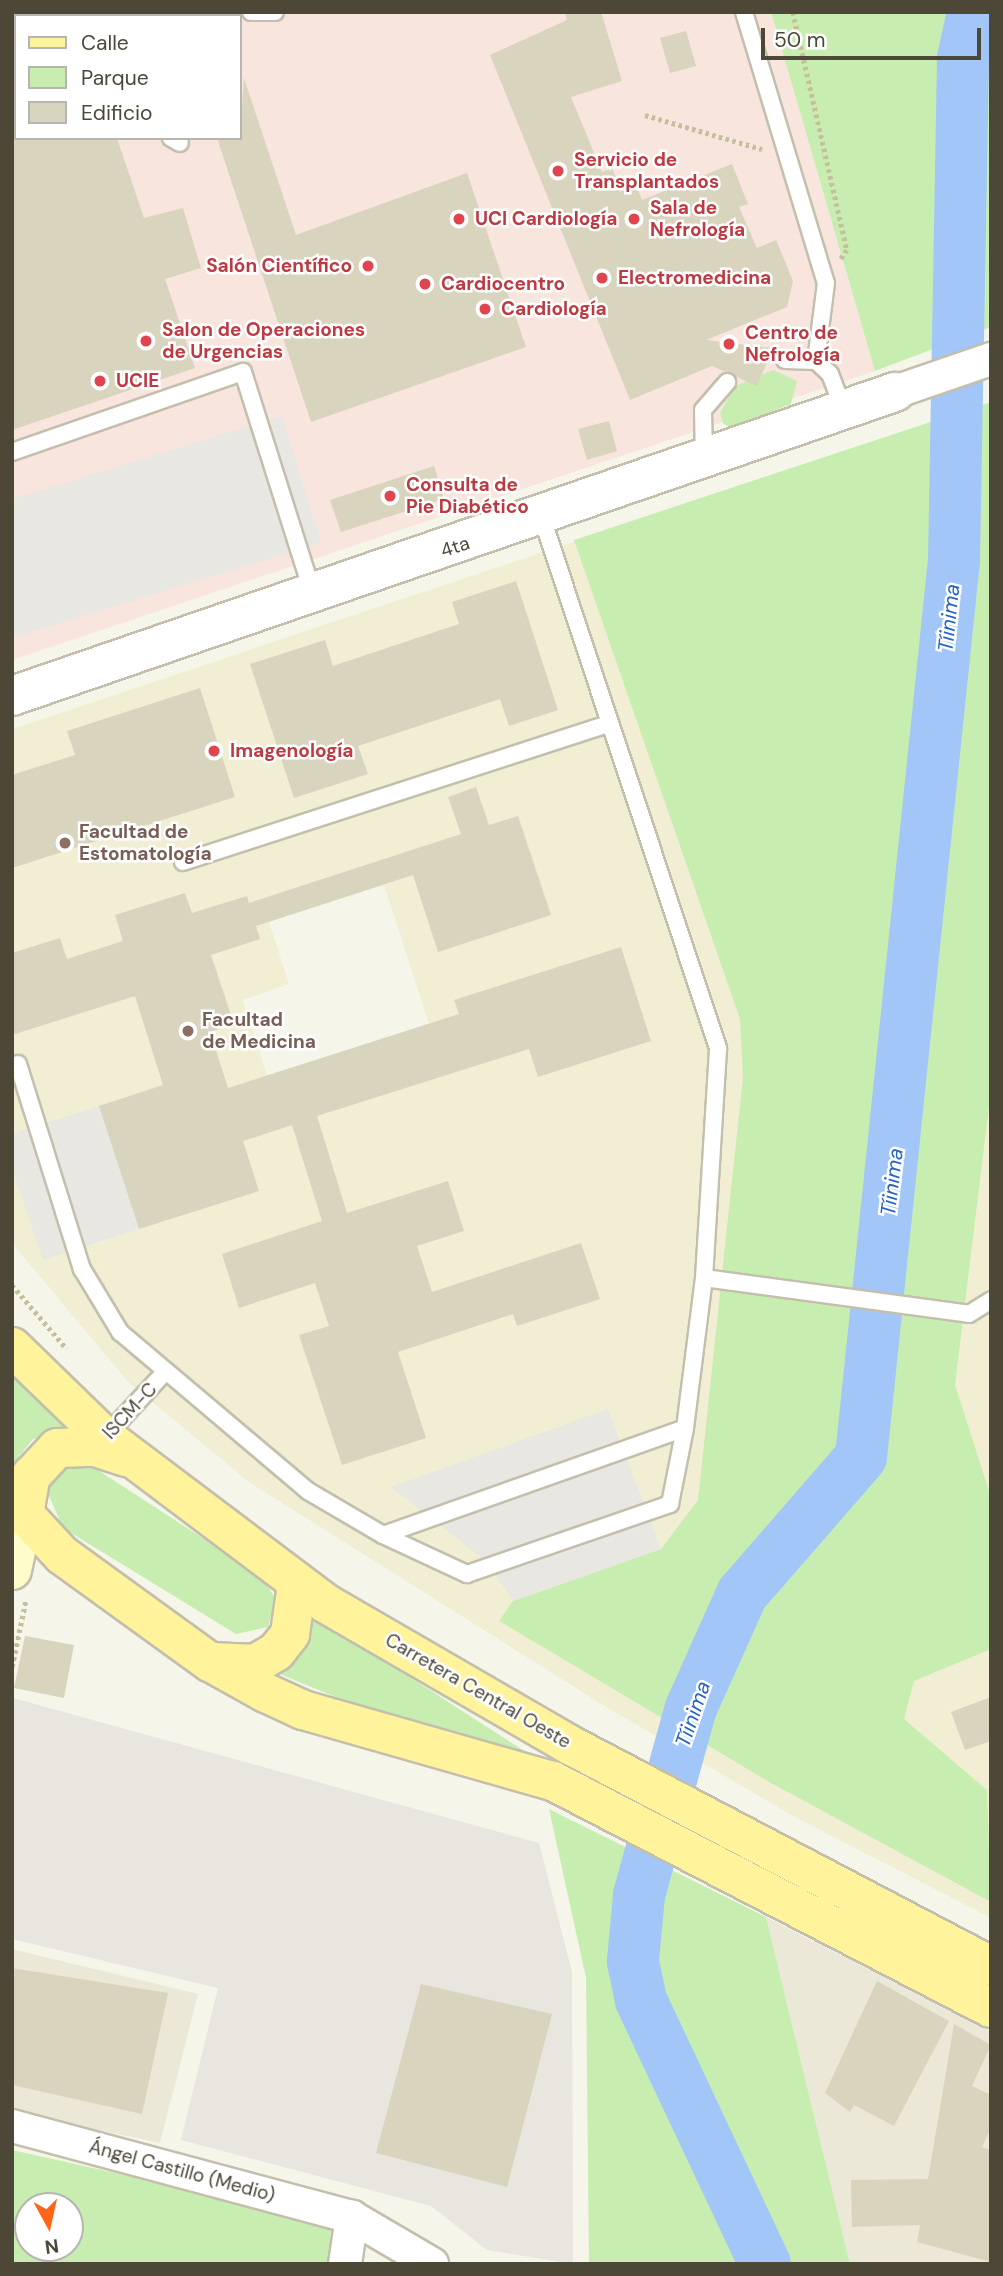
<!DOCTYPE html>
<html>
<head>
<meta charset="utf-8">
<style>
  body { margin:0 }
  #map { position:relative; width:1003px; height:2276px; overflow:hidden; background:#f6f5ea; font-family:"DM Sans",sans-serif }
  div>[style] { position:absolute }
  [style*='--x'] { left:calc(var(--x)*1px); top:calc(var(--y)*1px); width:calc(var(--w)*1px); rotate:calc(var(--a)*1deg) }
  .residential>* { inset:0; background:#ebe8d8 }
  .industrial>* { inset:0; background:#e9e6df }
  .education>* { inset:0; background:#f1eed3 }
  .medical>* { inset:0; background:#f8e5dd }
  .green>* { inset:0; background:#c7eeb0 }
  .parking>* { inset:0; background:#e8e7e2 }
  .river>* { height:52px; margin:-26px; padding:0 26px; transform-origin:26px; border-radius:26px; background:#a2c6f8 }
  .building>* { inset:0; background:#d9d4be }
  .path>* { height:4.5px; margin-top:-2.25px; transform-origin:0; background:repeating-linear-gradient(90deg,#c6bf9b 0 3.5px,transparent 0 7px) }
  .roads { filter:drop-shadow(2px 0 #c3bfac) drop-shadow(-2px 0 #c3bfac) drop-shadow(0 2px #c3bfac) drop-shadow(0 -2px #c3bfac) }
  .service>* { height:16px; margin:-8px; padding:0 8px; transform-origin:8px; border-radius:8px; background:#fff }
  .minor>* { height:32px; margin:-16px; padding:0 16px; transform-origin:16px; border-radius:16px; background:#fff }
  .tertiary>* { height:38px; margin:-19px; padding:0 19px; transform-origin:19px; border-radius:19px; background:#fff }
  .secondary>* { height:38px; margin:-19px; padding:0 19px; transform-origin:19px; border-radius:19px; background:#fffccc }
  .primary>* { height:38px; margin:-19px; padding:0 19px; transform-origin:19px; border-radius:19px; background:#fff49b }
  .dots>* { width:19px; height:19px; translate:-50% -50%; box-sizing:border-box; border:4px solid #fff; border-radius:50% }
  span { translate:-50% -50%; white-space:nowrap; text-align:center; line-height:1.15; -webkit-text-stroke:5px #fff; paint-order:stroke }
  .health-label { font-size:19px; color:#be3a42; font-weight:700 }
  .left { translate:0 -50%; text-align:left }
  .right { translate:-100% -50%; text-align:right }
  .street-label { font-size:19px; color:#4c4737 }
  .education-label { font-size:19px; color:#785e54; font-weight:700 }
  .water-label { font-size:21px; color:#2464c4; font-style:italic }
  .frame { position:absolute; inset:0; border:14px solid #4c4737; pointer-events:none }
  .legend { position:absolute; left:14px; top:14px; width:228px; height:126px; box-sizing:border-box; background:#fff; border:2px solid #b7b5af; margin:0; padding:9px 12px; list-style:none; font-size:21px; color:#4c4737 }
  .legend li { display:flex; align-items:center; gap:14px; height:35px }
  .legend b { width:35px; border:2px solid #b7b5af }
  .north { position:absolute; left:14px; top:2192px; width:70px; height:70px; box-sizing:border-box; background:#fff; border:2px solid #b7b5af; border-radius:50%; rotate:172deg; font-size:19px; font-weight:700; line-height:28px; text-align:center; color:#4c4737 }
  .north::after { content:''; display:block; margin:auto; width:24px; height:32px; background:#ff6419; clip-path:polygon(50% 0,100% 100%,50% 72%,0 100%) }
  .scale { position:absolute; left:761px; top:28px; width:220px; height:32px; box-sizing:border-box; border:4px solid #4c4737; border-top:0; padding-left:9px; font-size:21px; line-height:24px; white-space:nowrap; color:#4c4737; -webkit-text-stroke:5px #fff; paint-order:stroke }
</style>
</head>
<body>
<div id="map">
  <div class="residential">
    <i style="clip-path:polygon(766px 1917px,991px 2032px,991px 2264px,850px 2264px)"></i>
    <i style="clip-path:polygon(12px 1949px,198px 1994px,160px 2143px,12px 2112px)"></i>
  </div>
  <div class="industrial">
    <i style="clip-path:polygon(13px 1698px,539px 1843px,572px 1972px,573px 2264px,487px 2250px,431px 2206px,181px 2140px,218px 1988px,12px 1939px)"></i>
  </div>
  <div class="education">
    <i style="clip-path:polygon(evenodd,987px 404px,991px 407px,991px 1918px,797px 1818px,606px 1707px,249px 1482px,128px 1382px,12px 1243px,12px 729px,987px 404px,384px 885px,429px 1024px,267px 1075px,243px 1000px,289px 984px,269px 922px,384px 885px)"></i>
  </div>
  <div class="medical">
    <i style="clip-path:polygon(evenodd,12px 12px,771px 12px,875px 371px,12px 660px,12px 12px,16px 16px,240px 16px,240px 138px,16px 138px,16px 16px)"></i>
  </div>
  <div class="green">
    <i style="clip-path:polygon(771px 12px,991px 12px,991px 327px,875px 371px)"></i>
    <i style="clip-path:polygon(773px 370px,797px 381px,791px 404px,730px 428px,723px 423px,720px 413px,735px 386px)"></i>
    <i style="clip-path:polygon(991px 402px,991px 1090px,955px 1385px,991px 1497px,991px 1649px,914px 1681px,904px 1719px,987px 1790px,991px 1902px,771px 1783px,499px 1621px,513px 1601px,661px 1549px,698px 1500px,743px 1077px,740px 1019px,574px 540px)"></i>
    <i style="clip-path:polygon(12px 1363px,71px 1429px,33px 1439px,12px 1465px)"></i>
    <i style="clip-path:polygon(90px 1465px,261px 1576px,276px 1599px,268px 1627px,236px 1634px,63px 1528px,47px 1491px,51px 1478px,65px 1466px)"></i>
    <i style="clip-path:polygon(315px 1616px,526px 1752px,355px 1705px,275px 1672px,301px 1650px)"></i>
    <i style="clip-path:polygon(549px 1809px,766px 1917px,850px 2264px,589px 2264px,586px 1978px)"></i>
    <i style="clip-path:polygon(evenodd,12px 2150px,331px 2221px,330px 2264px,12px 2264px,12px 2150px,28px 2206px,70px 2206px,70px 2248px,28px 2248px,28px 2206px)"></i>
  </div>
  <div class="parking">
    <i style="clip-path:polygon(282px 416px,321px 543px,12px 638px,12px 499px)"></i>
    <i style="clip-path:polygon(99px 1106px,139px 1229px,43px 1260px,12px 1168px,12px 1134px)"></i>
    <i style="clip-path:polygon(608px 1409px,661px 1549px,513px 1601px,487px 1562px,391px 1487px)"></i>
  </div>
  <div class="river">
    <i style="--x:765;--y:2264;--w:292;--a:-115.2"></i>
    <i style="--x:641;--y:2000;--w:40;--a:-102"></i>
    <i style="--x:633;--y:1961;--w:66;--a:-84.8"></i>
    <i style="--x:639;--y:1895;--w:194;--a:-74.5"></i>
    <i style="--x:691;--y:1708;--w:125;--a:-65.9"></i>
    <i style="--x:742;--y:1594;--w:181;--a:-49"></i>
    <i style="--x:861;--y:1457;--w:902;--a:-84.08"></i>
    <i style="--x:954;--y:560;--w:502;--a:-88.97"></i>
    <i style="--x:963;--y:58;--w:47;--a:-77.7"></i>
  </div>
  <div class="building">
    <i style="clip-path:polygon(565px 12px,601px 12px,622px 81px,571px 97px,602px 172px,612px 168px,622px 191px,636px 185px,642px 200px,732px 164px,748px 204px,739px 207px,757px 248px,776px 240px,793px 281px,787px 307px,706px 340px,773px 348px,757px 386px,712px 366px,630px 400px,490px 55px,567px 20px)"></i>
    <i style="clip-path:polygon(686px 31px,696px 66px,670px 73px,660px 38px)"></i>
    <i style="clip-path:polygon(244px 78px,296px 235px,467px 173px,526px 347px,311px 422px,217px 138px,240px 138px)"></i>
    <i style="clip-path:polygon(12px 138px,117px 138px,144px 218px,183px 208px,201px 268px,165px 279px,195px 368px,12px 430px)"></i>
    <i style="clip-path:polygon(609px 421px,617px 451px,587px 460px,578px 429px)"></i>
    <i style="clip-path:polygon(434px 466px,444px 499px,341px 532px,330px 500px)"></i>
    <i style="clip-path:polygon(516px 581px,558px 710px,509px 726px,500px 699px,358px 746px,368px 774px,294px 798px,250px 664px,325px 640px,333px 666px,459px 624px,452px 602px)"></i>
    <i style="clip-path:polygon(200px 688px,235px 797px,12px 868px,12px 775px,75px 755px,67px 731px)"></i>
    <i style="clip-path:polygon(476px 787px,489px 825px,518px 816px,551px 915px,438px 952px,413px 875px,256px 926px,260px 939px,211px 955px,234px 1024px,210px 1032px,228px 1088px,459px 1014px,454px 1000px,621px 947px,651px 1041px,538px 1077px,529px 1049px,317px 1116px,347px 1213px,448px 1181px,464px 1231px,417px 1246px,432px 1292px,581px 1243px,600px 1299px,517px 1326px,513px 1314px,398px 1352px,426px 1438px,342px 1465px,299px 1335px,329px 1326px,315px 1283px,239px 1308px,222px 1254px,322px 1221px,292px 1125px,243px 1141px,259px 1191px,139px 1229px,99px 1106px,163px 1085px,135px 996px,12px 1035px,12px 953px,60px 938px,67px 959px,123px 941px,115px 915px,185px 893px,192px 913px,247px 896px,249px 903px,461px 834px,448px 797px)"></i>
    <i style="clip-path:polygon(25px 1636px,74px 1645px,64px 1698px,14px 1688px)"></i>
    <i style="clip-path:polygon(991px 1697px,991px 1741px,965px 1750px,951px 1712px)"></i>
    <i style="clip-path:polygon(12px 1968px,168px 1993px,142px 2114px,12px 2085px)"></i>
    <i style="clip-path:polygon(877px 1981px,949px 2021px,894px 2126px,854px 2105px,850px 2112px,825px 2093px)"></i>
    <i style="clip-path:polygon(421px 1984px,552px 2014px,507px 2187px,376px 2153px)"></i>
    <i style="clip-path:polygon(954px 2024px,991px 2045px,972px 2086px,991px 2095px,991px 2128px,982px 2147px,991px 2150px,991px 2262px,917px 2242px,920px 2225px,852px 2227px,851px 2180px,928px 2179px)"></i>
  </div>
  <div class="path">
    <i style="--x:793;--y:12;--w:244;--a:77.2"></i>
    <i style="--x:847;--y:250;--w:11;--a:124"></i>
    <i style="--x:645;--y:115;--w:122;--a:16.2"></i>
    <i style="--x:12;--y:1285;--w:84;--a:49.3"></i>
    <i style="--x:12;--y:1667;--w:69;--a:-78.4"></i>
  </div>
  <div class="roads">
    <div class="service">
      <i style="--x:251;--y:12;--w:24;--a:0"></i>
      <i style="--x:744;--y:12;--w:283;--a:73.2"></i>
      <i style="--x:826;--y:283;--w:79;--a:97.3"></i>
      <i style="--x:55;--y:16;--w:5;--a:-53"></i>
      <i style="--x:12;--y:48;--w:5;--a:37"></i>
      <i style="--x:171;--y:138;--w:10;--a:29"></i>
      <i style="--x:785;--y:360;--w:31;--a:2"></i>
      <i style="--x:816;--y:361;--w:19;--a:43"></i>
      <i style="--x:830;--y:374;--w:40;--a:69"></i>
      <i style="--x:12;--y:452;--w:244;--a:-19.1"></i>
      <i style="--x:243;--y:372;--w:233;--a:72.5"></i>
      <i style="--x:704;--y:458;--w:48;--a:-91.2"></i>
      <i style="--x:703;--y:410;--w:37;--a:-49"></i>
      <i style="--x:183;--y:862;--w:449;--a:-18"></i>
      <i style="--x:18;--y:1064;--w:215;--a:72.7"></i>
      <i style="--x:82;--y:1269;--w:74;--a:58.9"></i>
      <i style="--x:120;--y:1332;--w:246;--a:40.2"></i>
      <i style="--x:308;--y:1491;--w:87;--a:30.4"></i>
      <i style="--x:383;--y:1535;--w:320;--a:-19.5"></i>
      <i style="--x:685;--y:1428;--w:151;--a:-82.8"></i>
      <i style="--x:704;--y:1278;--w:230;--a:-86.5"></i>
      <i style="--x:718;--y:1048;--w:558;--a:-108.37"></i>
      <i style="--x:704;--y:1278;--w:267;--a:7.7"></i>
      <i style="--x:969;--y:1314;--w:26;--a:-32"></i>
      <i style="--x:104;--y:1438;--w:88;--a:-47.3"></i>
      <i style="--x:383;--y:1535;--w:93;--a:24.9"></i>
      <i style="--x:467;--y:1574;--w:215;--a:-19"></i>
      <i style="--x:670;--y:1504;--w:77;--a:-78.8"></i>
    </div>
    <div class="minor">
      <i style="--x:895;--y:392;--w:102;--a:-19"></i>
      <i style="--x:12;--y:2126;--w:352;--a:15"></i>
      <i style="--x:352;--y:2217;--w:93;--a:30.4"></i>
      <i style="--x:345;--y:2264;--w:48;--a:-81.5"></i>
    </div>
    <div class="tertiary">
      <i style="--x:12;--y:696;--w:934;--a:-19"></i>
    </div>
    <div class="secondary">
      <i style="--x:12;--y:1570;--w:57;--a:-77.9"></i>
    </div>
    <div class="primary">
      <i style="--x:12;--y:1347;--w:129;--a:44.1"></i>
      <i style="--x:105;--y:1437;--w:276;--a:37"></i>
      <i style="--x:325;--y:1603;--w:281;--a:30.1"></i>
      <i style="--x:568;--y:1744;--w:478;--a:27.7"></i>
      <i style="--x:12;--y:1501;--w:74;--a:47.2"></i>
      <i style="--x:62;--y:1555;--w:183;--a:35.9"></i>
      <i style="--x:210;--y:1662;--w:64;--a:29"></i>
      <i style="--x:266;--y:1693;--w:41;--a:24.7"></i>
      <i style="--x:303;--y:1710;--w:260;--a:15.9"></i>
      <i style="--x:553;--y:1781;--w:493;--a:27.4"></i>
      <i style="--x:24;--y:1514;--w:39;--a:-80"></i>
      <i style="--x:31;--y:1476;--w:38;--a:-47"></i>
      <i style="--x:57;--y:1448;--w:38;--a:-2"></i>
      <i style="--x:95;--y:1447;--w:33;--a:18"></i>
      <i style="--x:212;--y:1662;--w:43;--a:2.7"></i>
      <i style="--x:255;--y:1664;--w:24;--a:-30"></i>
      <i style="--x:276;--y:1652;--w:23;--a:-52"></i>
      <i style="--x:290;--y:1634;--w:49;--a:-81.9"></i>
    </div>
  </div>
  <div class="dots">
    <i style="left:558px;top:171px;background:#e0444e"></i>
    <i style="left:459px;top:219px;background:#e0444e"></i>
    <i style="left:634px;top:219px;background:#e0444e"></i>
    <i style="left:368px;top:266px;background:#e0444e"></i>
    <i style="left:602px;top:278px;background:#e0444e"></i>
    <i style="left:425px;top:284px;background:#e0444e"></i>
    <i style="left:485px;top:309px;background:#e0444e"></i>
    <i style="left:146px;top:341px;background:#e0444e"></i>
    <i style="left:729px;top:344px;background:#e0444e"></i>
    <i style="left:100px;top:381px;background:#e0444e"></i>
    <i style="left:390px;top:496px;background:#e0444e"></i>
    <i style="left:214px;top:751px;background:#e0444e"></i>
    <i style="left:65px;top:843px;background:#8d6e63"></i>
    <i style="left:188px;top:1031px;background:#8d6e63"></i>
  </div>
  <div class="health-label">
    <span class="left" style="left:574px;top:171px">Servicio de<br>Transplantados</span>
    <span class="left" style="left:650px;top:219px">Sala de<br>Nefrología</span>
    <span class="left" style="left:475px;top:219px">UCI Cardiología</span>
    <span class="right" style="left:352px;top:266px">Salón Científico</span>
    <span class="left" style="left:618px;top:278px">Electromedicina</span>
    <span class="left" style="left:441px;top:284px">Cardiocentro</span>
    <span class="left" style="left:501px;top:309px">Cardiología</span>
    <span class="left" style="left:162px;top:341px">Salon de Operaciones<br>de Urgencias</span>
    <span class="left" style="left:745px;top:344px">Centro de<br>Nefrología</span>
    <span class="left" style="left:116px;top:381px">UCIE</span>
    <span class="left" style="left:406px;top:496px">Consulta de<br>Pie Diabético</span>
    <span class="left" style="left:230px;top:751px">Imagenología</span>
  </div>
  <div class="street-label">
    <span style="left:455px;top:547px;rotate:-18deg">4ta</span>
    <span style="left:130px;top:1411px;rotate:-47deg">ISCM-C</span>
    <span style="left:478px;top:1691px;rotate:30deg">Carretera Central Oeste</span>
    <span style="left:182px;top:2171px;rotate:15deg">Ángel Castillo (Medio)</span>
  </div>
  <div class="education-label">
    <span class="left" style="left:79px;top:843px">Facultad de<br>Estomatología</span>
    <span class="left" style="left:202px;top:1031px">Facultad<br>de Medicina</span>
  </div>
  <div class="water-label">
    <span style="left:949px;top:618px;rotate:-84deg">Tíinima</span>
    <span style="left:892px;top:1182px;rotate:-83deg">Tíinima</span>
    <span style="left:693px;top:1714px;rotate:-71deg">Tíinima</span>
  </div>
  <div class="frame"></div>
  <ul class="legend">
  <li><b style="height:9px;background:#fff49b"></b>Calle</li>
  <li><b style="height:19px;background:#c7eeb0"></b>Parque</li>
  <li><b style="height:19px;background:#d9d4be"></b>Edificio</li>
  </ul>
  <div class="north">N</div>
  <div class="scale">50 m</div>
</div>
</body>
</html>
